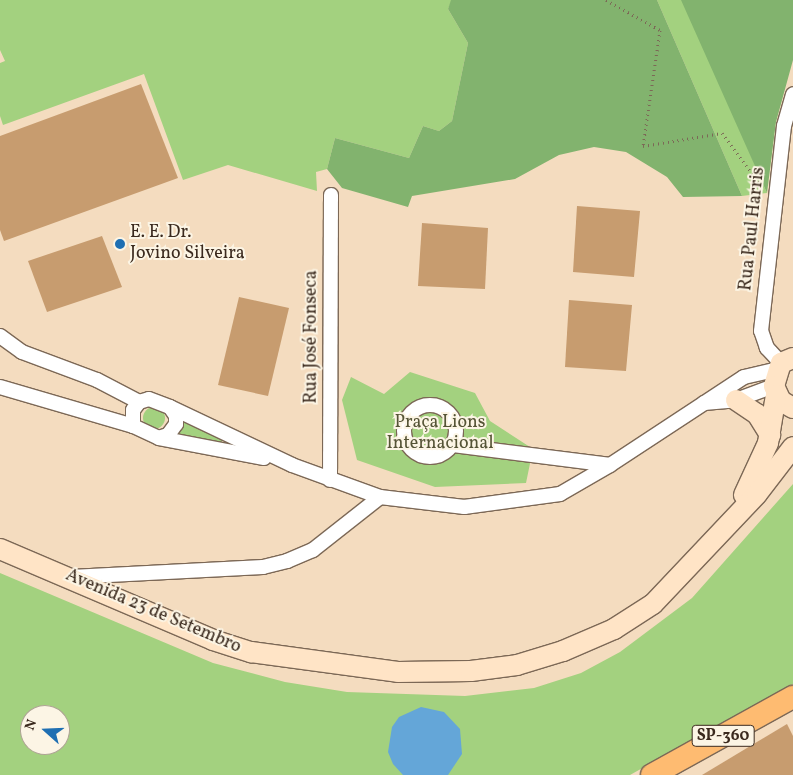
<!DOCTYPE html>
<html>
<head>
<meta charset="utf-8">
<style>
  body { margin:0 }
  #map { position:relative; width:793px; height:775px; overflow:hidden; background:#f4dcbf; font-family:Vollkorn,serif }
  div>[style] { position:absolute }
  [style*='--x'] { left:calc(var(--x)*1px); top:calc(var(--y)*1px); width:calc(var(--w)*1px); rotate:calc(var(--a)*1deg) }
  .green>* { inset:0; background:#a3d17f }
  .round { border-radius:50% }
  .forest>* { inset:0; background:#82b36e }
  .water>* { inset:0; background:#64a6d8 }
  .building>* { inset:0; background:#c79c6f }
  .path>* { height:3px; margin-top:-1.5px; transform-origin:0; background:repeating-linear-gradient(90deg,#7c6856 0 1px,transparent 0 5px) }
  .roads { filter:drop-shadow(1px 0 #7c6856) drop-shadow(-1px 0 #7c6856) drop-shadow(0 1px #7c6856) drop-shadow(0 -1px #7c6856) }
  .street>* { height:14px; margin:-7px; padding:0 7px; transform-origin:7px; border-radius:7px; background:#fff }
  .street>.ring { margin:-7px; padding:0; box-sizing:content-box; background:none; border:14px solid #fff; border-radius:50% }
  .secondary>* { height:20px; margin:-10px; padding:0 10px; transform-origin:10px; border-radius:10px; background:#ffe4c6 }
  .primary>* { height:22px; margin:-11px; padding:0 11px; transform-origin:11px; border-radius:11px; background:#febb71 }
  .dots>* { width:14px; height:14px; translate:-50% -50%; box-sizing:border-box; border:2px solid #fcf5e5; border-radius:50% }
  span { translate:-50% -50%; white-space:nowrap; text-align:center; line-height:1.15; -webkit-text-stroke:4px #fcf5e5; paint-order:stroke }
  .shield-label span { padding:1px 4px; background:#fcf5e5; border:1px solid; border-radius:4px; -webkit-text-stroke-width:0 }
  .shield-label { font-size:16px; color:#3b2a1e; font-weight:700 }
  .street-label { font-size:18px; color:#3b2a1e }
  .poi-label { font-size:18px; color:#3b2a1e }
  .left { translate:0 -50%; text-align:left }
  .park-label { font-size:18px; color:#555436 }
  .north { position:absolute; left:20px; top:705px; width:50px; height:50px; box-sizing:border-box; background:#fcf5e5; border:1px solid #afa495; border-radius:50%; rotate:290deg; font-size:14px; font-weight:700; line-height:20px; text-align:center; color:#3b2a1e }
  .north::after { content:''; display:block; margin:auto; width:18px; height:22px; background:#1f6fb2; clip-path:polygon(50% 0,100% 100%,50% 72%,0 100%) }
</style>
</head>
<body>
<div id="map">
  <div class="green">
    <i style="clip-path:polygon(0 0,452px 0,448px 9px,468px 43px,452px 121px,439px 131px,423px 126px,409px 158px,335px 138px,327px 169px,316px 172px,317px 191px,228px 165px,183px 180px,144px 74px,3px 125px,0 116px,0 63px,5px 61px,0 50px)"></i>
    <i style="clip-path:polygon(657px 0,685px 0,767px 193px,742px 196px)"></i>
    <i style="clip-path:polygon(410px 372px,475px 393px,490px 421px,533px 449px,526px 483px,435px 487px,357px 460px,342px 400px,351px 377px,384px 394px)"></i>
    <i class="round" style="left:143px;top:407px;width:22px;height:22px"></i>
    <i style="clip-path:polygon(183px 418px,223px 439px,222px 442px,177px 434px)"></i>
    <i style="clip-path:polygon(evenodd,793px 484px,793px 684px,630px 775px,0 775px,0 573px,213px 663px,285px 682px,347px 692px,465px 696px,534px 688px,581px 673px,620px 652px,692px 598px,793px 484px,30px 715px,60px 715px,60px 745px,30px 745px,30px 715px)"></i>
  </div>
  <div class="forest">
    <i style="clip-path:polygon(451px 0,657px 0,742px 196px,683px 197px,667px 177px,626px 152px,594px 147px,559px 155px,515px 179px,412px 196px,408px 207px,342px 188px,327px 169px,335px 138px,409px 158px,423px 126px,439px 131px,452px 121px,468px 43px,448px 9px)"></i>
    <i style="clip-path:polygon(681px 0,793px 0,793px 60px,776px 122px,767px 193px)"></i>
  </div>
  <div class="water">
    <i style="clip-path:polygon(421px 707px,444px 712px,460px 729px,462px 754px,448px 775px,403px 775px,393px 764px,388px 752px,392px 727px,399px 717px)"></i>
  </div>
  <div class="building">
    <i style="clip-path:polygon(141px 84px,178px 178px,4px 241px,0 230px,0 136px)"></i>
    <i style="clip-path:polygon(577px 206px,640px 211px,634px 277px,573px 272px)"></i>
    <i style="clip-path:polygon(422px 223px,488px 228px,485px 289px,418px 286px)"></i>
    <i style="clip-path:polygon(102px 236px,122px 287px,47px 312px,28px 261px)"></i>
    <i style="clip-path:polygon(239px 297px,289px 308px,268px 396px,218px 385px)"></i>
    <i style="clip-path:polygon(569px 300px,632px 305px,626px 371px,565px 367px)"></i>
    <i style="clip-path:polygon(787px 724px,793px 736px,793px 775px,702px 775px)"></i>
  </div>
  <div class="path">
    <i style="--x:606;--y:0;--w:62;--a:29.1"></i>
    <i style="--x:660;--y:30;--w:117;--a:98.3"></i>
    <i style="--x:643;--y:146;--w:80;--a:-9.3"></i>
    <i style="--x:722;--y:133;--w:67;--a:53.5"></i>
  </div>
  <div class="roads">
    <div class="street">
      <i style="--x:0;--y:336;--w:27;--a:36"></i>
      <i style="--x:22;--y:352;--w:80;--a:20.5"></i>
      <i style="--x:97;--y:380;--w:47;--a:27.6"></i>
      <i style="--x:781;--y:363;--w:21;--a:-133"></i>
      <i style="--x:767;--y:348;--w:18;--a:-109"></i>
      <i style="--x:761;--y:331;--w:206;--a:-83.6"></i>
      <i style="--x:784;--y:126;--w:33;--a:-74"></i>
      <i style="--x:0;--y:387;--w:139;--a:16.3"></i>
      <i style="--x:149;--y:399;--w:22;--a:21"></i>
      <i style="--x:170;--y:407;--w:11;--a:56"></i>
      <i style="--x:176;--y:416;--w:8;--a:90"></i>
      <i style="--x:176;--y:424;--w:14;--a:126"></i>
      <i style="--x:168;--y:435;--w:9;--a:162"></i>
      <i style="--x:159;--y:438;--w:29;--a:-155"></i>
      <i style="--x:133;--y:426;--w:16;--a:-90"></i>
      <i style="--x:133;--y:410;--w:10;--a:-53"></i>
      <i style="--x:139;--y:402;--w:10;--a:-17"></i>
      <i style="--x:704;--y:403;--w:32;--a:-5"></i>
      <i style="--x:736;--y:400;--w:40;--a:-20.2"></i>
      <i class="ring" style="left:404px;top:405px;width:38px;height:38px"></i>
      <i style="--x:170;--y:407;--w:135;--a:25.4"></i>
      <i style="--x:292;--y:465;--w:94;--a:20"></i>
      <i style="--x:380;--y:497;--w:85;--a:6.8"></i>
      <i style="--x:464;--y:507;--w:97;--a:-7.7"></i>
      <i style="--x:560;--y:494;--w:58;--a:-30.1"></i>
      <i style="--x:610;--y:465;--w:160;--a:-33.3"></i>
      <i style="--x:744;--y:377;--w:35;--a:-13"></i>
      <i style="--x:159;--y:438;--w:107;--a:10.8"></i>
      <i style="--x:452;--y:445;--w:159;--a:7.2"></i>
      <i style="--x:330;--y:480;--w:285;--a:-89.8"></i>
      <i style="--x:71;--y:577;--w:192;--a:-3"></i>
      <i style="--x:263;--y:567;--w:25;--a:-14"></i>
      <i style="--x:287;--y:561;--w:28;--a:-23"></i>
      <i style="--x:313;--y:550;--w:85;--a:-38.3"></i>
    </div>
    <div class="secondary">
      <i style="--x:793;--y:358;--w:13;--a:157"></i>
      <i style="--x:781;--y:363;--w:24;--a:107"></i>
      <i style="--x:774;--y:386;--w:17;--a:65"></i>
      <i style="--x:781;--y:401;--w:14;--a:30"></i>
      <i style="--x:736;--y:400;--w:25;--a:34"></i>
      <i style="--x:757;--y:414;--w:25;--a:58"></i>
      <i style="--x:744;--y:495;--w:57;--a:-65.2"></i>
      <i style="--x:768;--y:443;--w:49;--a:-80.5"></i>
      <i style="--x:0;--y:549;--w:232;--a:23.1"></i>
      <i style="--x:213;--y:640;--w:40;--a:18"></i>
      <i style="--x:251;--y:652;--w:148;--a:7.7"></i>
      <i style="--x:398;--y:672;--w:73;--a:-0.8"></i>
      <i style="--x:471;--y:671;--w:46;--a:-7.4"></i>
      <i style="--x:517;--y:665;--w:48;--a:-16.9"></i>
      <i style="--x:563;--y:651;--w:56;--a:-23.3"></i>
      <i style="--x:614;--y:629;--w:46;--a:-32.7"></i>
      <i style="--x:653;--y:604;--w:151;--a:-46.6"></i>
      <i style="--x:757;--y:494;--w:59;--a:-52.5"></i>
    </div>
    <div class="primary">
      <i style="--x:652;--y:775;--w:161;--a:-29"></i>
    </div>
  </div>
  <div class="dots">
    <i style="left:120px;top:244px;background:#1f6fb2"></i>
  </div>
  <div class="shield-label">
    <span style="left:723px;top:736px">SP-360</span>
  </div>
  <div class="street-label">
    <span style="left:753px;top:229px;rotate:-84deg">Rua Paul Harris</span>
    <span style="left:312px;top:337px;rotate:-90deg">Rua José Fonseca</span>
    <span style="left:153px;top:612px;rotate:23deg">Avenida 23 de Setembro</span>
  </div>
  <div class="poi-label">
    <span class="left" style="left:130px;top:244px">E. E. Dr.<br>Jovino Silveira</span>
  </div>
  <div class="park-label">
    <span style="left:440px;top:434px">Praça Lions<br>Internacional</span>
  </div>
  <div class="north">N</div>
</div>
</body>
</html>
